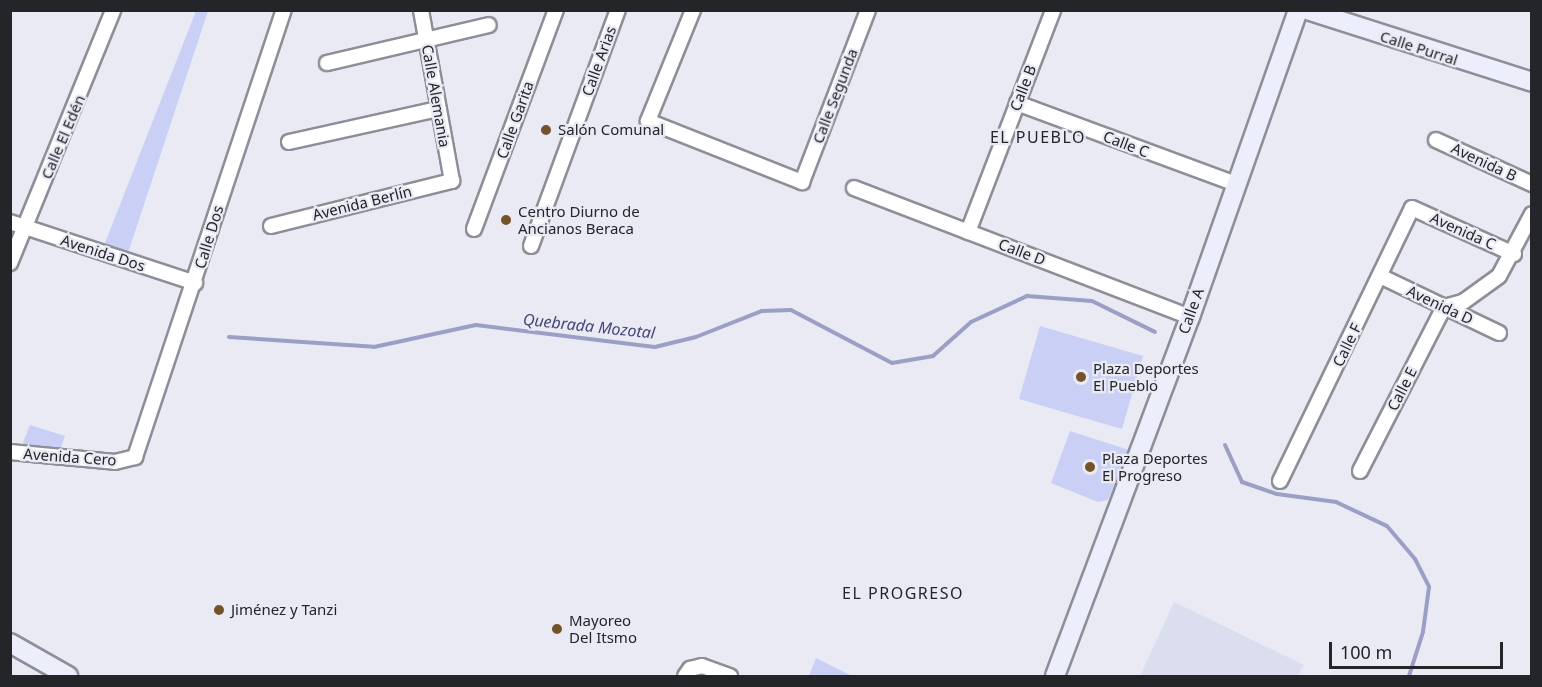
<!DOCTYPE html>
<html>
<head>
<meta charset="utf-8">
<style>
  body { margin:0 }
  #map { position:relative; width:1542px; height:687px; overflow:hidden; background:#e9eaf4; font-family:"Noto Sans",sans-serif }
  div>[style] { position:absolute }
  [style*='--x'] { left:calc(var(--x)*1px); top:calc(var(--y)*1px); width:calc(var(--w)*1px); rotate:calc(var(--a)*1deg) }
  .built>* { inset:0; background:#dbdeef }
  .green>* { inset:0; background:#cacff6 }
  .stream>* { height:4px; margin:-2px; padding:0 2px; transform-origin:2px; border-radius:2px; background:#9b9fc6 }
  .roads { filter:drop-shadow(2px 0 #8d8e97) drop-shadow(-2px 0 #8d8e97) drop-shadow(0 2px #8d8e97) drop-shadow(0 -2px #8d8e97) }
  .street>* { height:14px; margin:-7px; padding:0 7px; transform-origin:7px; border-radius:7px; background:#fff }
  .secondary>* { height:18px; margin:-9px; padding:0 9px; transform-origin:9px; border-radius:9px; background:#eceefb }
  .dots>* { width:16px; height:16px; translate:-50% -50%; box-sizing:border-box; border:3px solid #e9eaf4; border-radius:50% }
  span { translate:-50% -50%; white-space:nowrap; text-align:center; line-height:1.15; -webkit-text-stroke:4.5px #e9eaf4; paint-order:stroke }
  .street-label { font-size:15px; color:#242528 }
  .poi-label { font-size:15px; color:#242528 }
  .left { translate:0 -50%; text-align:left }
  .neighbourhood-label { font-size:16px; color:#242528; letter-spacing:1.5px }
  .water-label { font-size:16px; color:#44467a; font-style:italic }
  .frame { position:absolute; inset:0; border:12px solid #242528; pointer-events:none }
  .scale { position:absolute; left:1329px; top:642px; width:174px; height:27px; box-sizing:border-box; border:3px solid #242528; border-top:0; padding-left:8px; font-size:18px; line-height:21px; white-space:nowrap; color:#242528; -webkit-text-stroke:4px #e9eaf4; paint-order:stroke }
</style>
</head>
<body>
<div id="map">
  <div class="built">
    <i style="clip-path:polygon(1174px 602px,1304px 665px,1298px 676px,1140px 676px)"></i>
  </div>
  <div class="green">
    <i style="clip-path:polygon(196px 11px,208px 11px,127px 256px,103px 248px)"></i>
    <i style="clip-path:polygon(1040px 326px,1143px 356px,1122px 429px,1019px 399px)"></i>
    <i style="clip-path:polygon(30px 425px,65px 436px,59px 453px,20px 450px)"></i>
    <i style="clip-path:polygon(1070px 431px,1129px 450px,1108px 500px,1098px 502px,1051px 483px)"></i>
    <i style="clip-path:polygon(816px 658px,852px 676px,809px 676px)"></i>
  </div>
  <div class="stream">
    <i style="--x:229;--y:337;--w:145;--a:3.9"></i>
    <i style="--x:374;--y:347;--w:104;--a:-12.2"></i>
    <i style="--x:476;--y:325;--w:180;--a:7"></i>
    <i style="--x:655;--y:347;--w:42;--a:-13.7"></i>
    <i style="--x:696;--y:337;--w:71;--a:-21.5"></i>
    <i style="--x:762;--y:311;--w:29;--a:-2"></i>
    <i style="--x:791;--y:310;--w:114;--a:27.7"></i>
    <i style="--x:892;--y:363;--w:42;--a:-9.7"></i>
    <i style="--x:933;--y:356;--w:51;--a:-41.8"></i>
    <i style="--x:971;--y:322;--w:62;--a:-24.9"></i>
    <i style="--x:1027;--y:296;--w:65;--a:4.4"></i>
    <i style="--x:1092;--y:301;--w:70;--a:26.2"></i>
    <i style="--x:1225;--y:445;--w:41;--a:65.3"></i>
    <i style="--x:1242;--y:482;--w:37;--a:19"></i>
    <i style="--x:1277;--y:494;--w:60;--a:7.7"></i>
    <i style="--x:1336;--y:502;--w:56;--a:25.2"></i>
    <i style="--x:1387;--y:526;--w:43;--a:49.7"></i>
    <i style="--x:1415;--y:559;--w:31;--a:63"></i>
    <i style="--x:1429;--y:587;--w:45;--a:97.6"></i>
    <i style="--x:1423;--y:632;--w:46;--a:107.7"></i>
  </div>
  <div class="roads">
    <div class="street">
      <i style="--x:693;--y:10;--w:120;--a:112.1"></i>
      <i style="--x:648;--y:121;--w:166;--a:21.6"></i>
      <i style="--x:802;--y:182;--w:184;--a:-69"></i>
      <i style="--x:327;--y:63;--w:166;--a:-13.2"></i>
      <i style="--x:1017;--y:103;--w:233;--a:20.3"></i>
      <i style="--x:1436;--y:140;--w:106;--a:24.6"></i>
      <i style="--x:289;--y:142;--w:153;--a:-12.5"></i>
      <i style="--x:854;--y:188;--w:360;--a:21"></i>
      <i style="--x:10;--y:222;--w:195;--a:18.2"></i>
      <i style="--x:271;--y:226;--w:187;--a:-14"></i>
      <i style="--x:452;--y:181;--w:174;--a:-100.3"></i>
      <i style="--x:474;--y:229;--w:234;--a:-69.5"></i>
      <i style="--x:968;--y:232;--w:238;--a:-69"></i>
      <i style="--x:531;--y:246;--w:252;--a:-69.8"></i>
      <i style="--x:10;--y:263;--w:273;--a:-67.8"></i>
      <i style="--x:1380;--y:276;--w:132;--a:25.6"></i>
      <i style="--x:10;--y:452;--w:105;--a:5.4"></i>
      <i style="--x:115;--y:462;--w:21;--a:-14"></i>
      <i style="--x:135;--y:457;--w:471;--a:-71.6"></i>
      <i style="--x:1360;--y:471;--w:184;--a:-62.9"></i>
      <i style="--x:1444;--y:307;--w:20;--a:-15"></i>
      <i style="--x:1463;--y:302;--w:44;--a:-35.8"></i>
      <i style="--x:1499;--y:276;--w:70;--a:-62"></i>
      <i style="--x:1280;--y:481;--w:303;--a:-64.2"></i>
      <i style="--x:1412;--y:208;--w:112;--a:24.3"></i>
      <i style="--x:685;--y:676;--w:9;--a:-54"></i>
      <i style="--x:690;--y:669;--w:12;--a:-14"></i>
      <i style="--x:702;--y:666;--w:30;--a:20"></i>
    </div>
    <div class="secondary">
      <i style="--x:1307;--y:10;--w:236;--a:17.7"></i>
      <i style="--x:10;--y:643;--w:67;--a:29.6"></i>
      <i style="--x:1055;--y:676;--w:384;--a:-69.4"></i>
      <i style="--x:1190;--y:317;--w:325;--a:-70.6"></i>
    </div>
  </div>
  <div class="dots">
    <i style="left:546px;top:130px;background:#74532a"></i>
    <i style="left:506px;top:220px;background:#74532a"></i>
    <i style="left:1081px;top:377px;background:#74532a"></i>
    <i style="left:1090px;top:467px;background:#74532a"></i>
    <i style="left:219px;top:610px;background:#74532a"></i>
    <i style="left:557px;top:629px;background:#74532a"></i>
  </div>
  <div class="street-label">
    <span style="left:1419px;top:48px;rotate:18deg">Calle Purral</span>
    <span style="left:599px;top:61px;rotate:-70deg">Calle Arias</span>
    <span style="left:1023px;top:88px;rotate:-69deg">Calle B</span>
    <span style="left:436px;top:96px;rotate:80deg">Calle Alemania</span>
    <span style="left:835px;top:96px;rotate:-69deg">Calle Segunda</span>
    <span style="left:515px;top:120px;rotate:-70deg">Calle Garita</span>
    <span style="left:63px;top:137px;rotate:-67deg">Calle El Edén</span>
    <span style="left:1126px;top:144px;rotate:21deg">Calle C</span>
    <span style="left:1484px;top:162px;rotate:25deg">Avenida B</span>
    <span style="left:362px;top:203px;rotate:-14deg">Avenida Berlín</span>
    <span style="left:1463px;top:231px;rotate:24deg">Avenida C</span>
    <span style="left:209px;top:237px;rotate:-73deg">Calle Dos</span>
    <span style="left:1022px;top:252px;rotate:21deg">Calle D</span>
    <span style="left:103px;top:253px;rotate:18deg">Avenida Dos</span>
    <span style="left:1440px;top:305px;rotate:25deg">Avenida D</span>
    <span style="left:1191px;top:311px;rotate:-70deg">Calle A</span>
    <span style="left:1347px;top:345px;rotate:-64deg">Calle F</span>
    <span style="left:1402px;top:389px;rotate:-63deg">Calle E</span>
    <span style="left:70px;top:457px;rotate:4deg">Avenida Cero</span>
  </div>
  <div class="poi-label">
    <span class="left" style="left:558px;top:130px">Salón Comunal</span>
    <span class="left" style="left:518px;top:220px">Centro Diurno de<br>Ancianos Beraca</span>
    <span class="left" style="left:1093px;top:377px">Plaza Deportes<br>El Pueblo</span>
    <span class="left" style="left:1102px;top:467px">Plaza Deportes<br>El Progreso</span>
    <span class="left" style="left:231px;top:610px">Jiménez y Tanzi</span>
    <span class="left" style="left:569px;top:629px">Mayoreo<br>Del Itsmo</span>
  </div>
  <div class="neighbourhood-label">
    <span style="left:1038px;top:137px">EL PUEBLO</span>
    <span style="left:903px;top:593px">EL PROGRESO</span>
  </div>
  <div class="water-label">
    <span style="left:589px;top:326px;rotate:6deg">Quebrada Mozotal</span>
  </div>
  <div class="frame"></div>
  <div class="scale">100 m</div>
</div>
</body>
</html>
